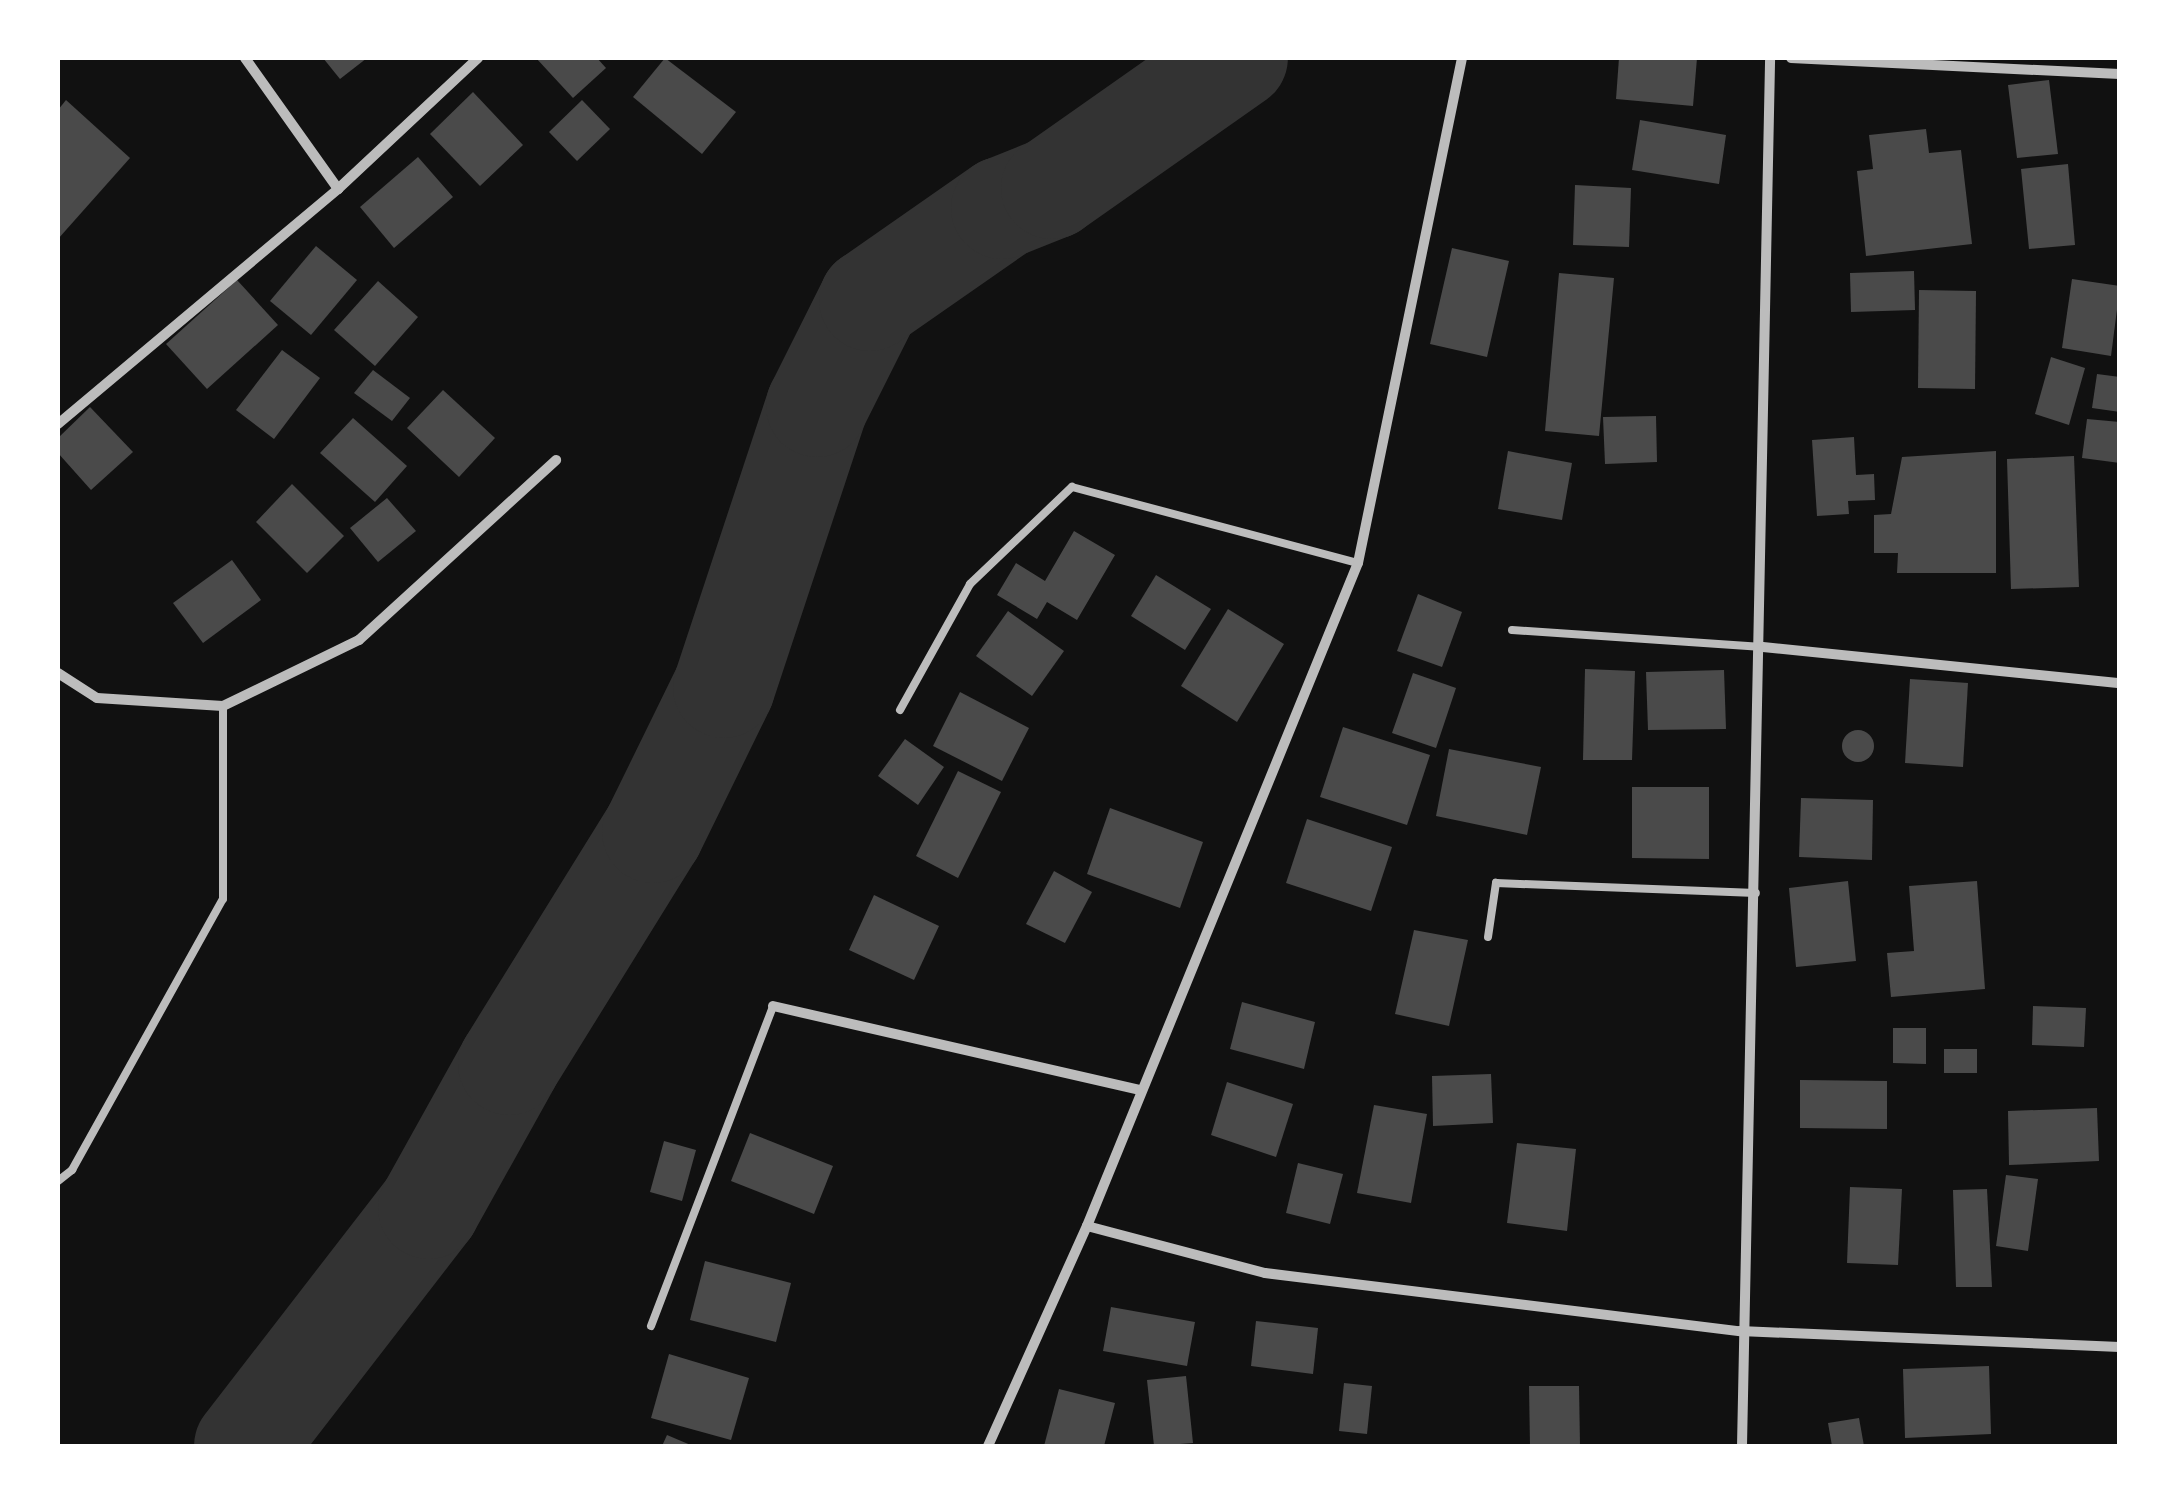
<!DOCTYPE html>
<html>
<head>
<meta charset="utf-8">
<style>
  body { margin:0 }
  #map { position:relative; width:2177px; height:1504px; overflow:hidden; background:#111; font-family:Poppins,sans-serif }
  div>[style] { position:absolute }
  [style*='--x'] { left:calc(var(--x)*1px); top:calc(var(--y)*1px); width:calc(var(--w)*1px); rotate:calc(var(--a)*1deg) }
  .river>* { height:102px; margin:-51px; padding:0 51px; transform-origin:51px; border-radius:51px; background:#333 }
  .building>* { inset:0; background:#4a4a4a }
  .round { border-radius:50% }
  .service>* { height:8px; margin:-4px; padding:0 4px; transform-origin:4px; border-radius:4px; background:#bcbcbc }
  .minor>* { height:10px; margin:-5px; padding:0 5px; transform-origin:5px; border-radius:5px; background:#bcbcbc }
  span { translate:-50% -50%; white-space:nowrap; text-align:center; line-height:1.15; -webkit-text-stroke:9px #fff; paint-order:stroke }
  .frame { position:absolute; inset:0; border:60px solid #fff; pointer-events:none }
</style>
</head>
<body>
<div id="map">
  <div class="river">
    <i style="--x:245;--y:1446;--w:301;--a:-52.3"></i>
    <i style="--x:429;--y:1208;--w:165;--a:-60.9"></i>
    <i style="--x:509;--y:1064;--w:273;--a:-58.2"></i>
    <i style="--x:653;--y:832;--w:161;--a:-63.9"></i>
    <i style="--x:724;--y:687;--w:296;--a:-71.7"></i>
    <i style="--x:817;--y:406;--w:119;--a:-63.4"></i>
    <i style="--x:870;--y:300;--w:161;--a:-34.9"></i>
    <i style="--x:1002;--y:208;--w:54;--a:-21.8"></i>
    <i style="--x:1052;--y:188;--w:226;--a:-35.1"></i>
  </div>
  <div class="building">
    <i style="clip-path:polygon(323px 58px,367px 58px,340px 79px)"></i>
    <i style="clip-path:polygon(536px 58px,597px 58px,606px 68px,573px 98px)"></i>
    <i style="clip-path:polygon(665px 58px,736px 112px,702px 154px,633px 97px)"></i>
    <i style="clip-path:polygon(1619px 58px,1697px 58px,1693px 106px,1616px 99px)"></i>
    <i style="clip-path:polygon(2049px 80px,2058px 154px,2017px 158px,2008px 85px)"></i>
    <i style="clip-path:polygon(473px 92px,523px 145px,480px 186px,430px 134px)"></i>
    <i style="clip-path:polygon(66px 100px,130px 158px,58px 239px,58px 110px)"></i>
    <i style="clip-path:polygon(582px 100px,610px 129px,577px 161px,549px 132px)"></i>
    <i style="clip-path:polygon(1640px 120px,1726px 135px,1719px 184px,1632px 170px)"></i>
    <i style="clip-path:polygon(1926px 129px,1929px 153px,1961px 150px,1972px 244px,1866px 256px,1857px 171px,1873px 169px,1869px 135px)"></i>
    <i style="clip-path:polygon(418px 157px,453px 197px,394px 248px,360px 207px)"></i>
    <i style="clip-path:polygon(2068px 164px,2075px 245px,2029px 249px,2021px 169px)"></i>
    <i style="clip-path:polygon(1575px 185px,1631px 188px,1629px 247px,1573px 245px)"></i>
    <i style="clip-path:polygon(316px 246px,357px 280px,311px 335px,270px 301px)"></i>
    <i style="clip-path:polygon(1452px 248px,1509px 261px,1487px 357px,1430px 344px)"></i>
    <i style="clip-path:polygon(1914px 271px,1915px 310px,1851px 312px,1850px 273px)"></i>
    <i style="clip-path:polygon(1559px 273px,1614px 278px,1599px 436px,1545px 431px)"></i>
    <i style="clip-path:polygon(2072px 279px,2120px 286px,2111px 356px,2062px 348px)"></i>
    <i style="clip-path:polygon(237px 280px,278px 325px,207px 389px,166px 344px)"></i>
    <i style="clip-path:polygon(378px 281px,418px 317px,375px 366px,334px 330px)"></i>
    <i style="clip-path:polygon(1919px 290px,1976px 291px,1975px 389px,1918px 388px)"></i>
    <i style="clip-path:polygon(282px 350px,320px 378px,274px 439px,236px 410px)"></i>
    <i style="clip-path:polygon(2051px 357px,2085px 368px,2069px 425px,2035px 414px)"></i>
    <i style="clip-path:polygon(373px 370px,410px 398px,392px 421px,354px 393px)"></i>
    <i style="clip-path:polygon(2097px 374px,2120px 377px,2120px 412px,2092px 408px)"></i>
    <i style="clip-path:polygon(443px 390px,495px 438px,459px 477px,407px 428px)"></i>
    <i style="clip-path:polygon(90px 407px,133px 452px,91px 490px,58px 453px,58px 438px)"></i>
    <i style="clip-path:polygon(1656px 416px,1657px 462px,1605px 464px,1603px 417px)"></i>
    <i style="clip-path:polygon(353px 418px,407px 466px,375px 502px,320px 453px)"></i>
    <i style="clip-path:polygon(2087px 419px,2120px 422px,2120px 463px,2082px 458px)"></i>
    <i style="clip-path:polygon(1854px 437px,1856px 475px,1874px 474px,1875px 500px,1848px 501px,1849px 514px,1817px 516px,1812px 440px)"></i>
    <i style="clip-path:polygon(1508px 451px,1572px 463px,1562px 520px,1498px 509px)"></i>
    <i style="clip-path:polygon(1996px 451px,1996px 573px,1897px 573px,1898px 553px,1874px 553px,1874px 515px,1891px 514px,1902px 457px)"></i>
    <i style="clip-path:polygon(2074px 456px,2079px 587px,2011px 589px,2007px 459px)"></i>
    <i style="clip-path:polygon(292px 484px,344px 536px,307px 573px,256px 522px)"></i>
    <i style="clip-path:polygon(387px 498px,416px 531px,378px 562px,350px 528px)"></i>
    <i style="clip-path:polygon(1074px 531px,1115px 555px,1077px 620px,1047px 602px,1037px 619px,997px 595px,1016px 563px,1045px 581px)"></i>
    <i style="clip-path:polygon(232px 560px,261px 600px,203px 643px,173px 603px)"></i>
    <i style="clip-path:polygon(1156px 575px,1211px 609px,1185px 650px,1131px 616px)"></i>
    <i style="clip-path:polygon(1418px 594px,1462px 612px,1442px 667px,1397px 651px)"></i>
    <i style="clip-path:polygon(1228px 609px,1284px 644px,1237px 722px,1181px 686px)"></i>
    <i style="clip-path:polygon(1008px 611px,1064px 651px,1032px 696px,976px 656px)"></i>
    <i style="clip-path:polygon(1585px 669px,1635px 671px,1632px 760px,1583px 760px)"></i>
    <i style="clip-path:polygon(1724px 670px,1726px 729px,1648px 730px,1646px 672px)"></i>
    <i style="clip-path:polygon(1413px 673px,1456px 688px,1436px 748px,1392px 733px)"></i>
    <i style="clip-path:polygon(1910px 679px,1968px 683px,1963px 767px,1905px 763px)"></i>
    <i style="clip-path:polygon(960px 692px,1029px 728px,1002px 781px,933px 746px)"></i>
    <i style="clip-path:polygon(1343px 727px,1430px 755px,1407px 825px,1320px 797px)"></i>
    <i class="round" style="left:1842px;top:730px;width:32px;height:32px"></i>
    <i style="clip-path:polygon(905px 739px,944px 767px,918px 805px,878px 776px)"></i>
    <i style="clip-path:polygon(1449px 749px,1541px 767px,1527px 835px,1436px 816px)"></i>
    <i style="clip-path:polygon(958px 771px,1001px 792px,958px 878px,916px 856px)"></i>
    <i style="clip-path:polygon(1632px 787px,1709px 787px,1709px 859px,1632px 858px)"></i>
    <i style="clip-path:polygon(1801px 798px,1873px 800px,1872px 860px,1799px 857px)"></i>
    <i style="clip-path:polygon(1110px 808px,1203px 842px,1180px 908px,1087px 874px)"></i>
    <i style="clip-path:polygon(1307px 819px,1392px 847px,1371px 911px,1286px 883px)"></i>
    <i style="clip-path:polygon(1054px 871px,1092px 892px,1065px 943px,1026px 924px)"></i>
    <i style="clip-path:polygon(1848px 881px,1856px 961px,1796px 967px,1789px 888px)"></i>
    <i style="clip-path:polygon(1977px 881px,1985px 989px,1891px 997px,1887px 953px,1914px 951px,1909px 886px)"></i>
    <i style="clip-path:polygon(874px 895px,939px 926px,914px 980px,849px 950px)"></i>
    <i style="clip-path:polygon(1414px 930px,1468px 940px,1449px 1026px,1395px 1014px)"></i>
    <i style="clip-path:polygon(1242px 1002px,1315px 1022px,1304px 1069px,1230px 1049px)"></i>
    <i style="clip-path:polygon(2033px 1006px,2086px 1008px,2084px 1047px,2032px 1045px)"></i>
    <i style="clip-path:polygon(1893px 1028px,1926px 1028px,1926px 1064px,1893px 1063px)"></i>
    <i style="clip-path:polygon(1944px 1049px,1977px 1049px,1977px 1073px,1944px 1073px)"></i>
    <i style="clip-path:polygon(1491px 1074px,1493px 1123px,1433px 1126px,1432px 1076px)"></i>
    <i style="clip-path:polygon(1800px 1080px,1887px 1081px,1887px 1129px,1800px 1128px)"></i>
    <i style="clip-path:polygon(1227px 1082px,1293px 1104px,1276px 1157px,1211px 1135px)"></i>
    <i style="clip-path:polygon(1374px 1105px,1427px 1114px,1411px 1203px,1357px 1193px)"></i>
    <i style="clip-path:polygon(2097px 1108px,2099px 1161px,2009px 1165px,2008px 1111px)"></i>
    <i style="clip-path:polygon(750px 1133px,833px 1166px,814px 1214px,731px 1181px)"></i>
    <i style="clip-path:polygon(664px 1141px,696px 1150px,682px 1201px,650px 1192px)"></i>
    <i style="clip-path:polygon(1517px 1143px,1576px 1149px,1567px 1231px,1507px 1223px)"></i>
    <i style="clip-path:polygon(1298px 1163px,1343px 1174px,1330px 1224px,1286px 1213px)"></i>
    <i style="clip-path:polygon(2006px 1175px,2038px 1179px,2028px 1251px,1996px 1246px)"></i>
    <i style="clip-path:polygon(1850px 1187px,1902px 1189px,1898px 1265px,1847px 1263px)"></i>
    <i style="clip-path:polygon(1987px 1189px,1992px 1287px,1956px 1287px,1953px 1190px)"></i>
    <i style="clip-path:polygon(705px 1261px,791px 1283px,776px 1342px,690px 1320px)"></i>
    <i style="clip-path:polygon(1111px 1307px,1195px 1322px,1187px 1366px,1103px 1351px)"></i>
    <i style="clip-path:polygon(1256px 1321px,1318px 1328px,1313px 1374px,1251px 1366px)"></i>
    <i style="clip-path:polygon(669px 1354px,749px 1378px,731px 1440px,651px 1418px)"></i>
    <i style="clip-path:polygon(1989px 1366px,1991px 1434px,1905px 1438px,1903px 1369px)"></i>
    <i style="clip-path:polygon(1186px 1376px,1193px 1443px,1154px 1446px,1147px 1380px)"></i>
    <i style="clip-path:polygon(1344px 1383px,1372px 1386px,1367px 1434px,1339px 1431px)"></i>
    <i style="clip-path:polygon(1529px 1386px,1579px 1386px,1580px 1446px,1530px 1446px)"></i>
    <i style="clip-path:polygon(1059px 1389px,1115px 1403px,1104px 1446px,1044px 1446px)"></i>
    <i style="clip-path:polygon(1859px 1418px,1864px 1446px,1832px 1446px,1828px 1423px)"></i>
    <i style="clip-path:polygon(667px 1435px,693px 1446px,662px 1446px)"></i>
  </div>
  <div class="service">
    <i style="--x:1512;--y:630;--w:251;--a:3.9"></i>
    <i style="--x:900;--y:710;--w:144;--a:-60.9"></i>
    <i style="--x:970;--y:584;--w:141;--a:-43.6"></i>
    <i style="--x:1072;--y:487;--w:296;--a:14.9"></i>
    <i style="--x:1488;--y:937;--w:55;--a:-81.6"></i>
    <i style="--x:1496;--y:883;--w:260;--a:2.2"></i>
    <i style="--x:58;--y:1181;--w:18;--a:-38"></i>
    <i style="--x:72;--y:1170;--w:310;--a:-60.9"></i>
    <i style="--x:223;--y:899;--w:193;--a:-90"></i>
    <i style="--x:651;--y:1326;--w:342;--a:-69.1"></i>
  </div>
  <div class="minor">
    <i style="--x:245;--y:58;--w:161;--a:54.6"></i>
    <i style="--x:1791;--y:58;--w:329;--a:2.8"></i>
    <i style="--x:58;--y:424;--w:366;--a:-40"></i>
    <i style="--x:338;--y:189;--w:192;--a:-43.1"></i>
    <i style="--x:1763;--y:647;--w:359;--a:5.8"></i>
    <i style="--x:58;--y:673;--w:46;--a:32.7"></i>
    <i style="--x:97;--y:698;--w:126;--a:3.6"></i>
    <i style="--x:223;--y:706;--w:151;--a:-25.9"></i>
    <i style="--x:359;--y:640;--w:267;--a:-42.4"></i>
    <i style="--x:773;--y:1006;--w:377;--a:12.9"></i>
    <i style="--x:1087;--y:1226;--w:184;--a:14.8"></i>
    <i style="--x:1265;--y:1273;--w:479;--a:7"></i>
    <i style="--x:1740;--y:1331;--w:380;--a:2.4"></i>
    <i style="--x:988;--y:1446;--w:241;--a:-65.8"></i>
    <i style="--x:1087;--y:1226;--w:716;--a:-67.77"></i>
    <i style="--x:1358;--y:563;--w:516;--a:-78.36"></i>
    <i style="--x:1742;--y:1446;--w:1388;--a:-88.84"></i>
  </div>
  <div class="frame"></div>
</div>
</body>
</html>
